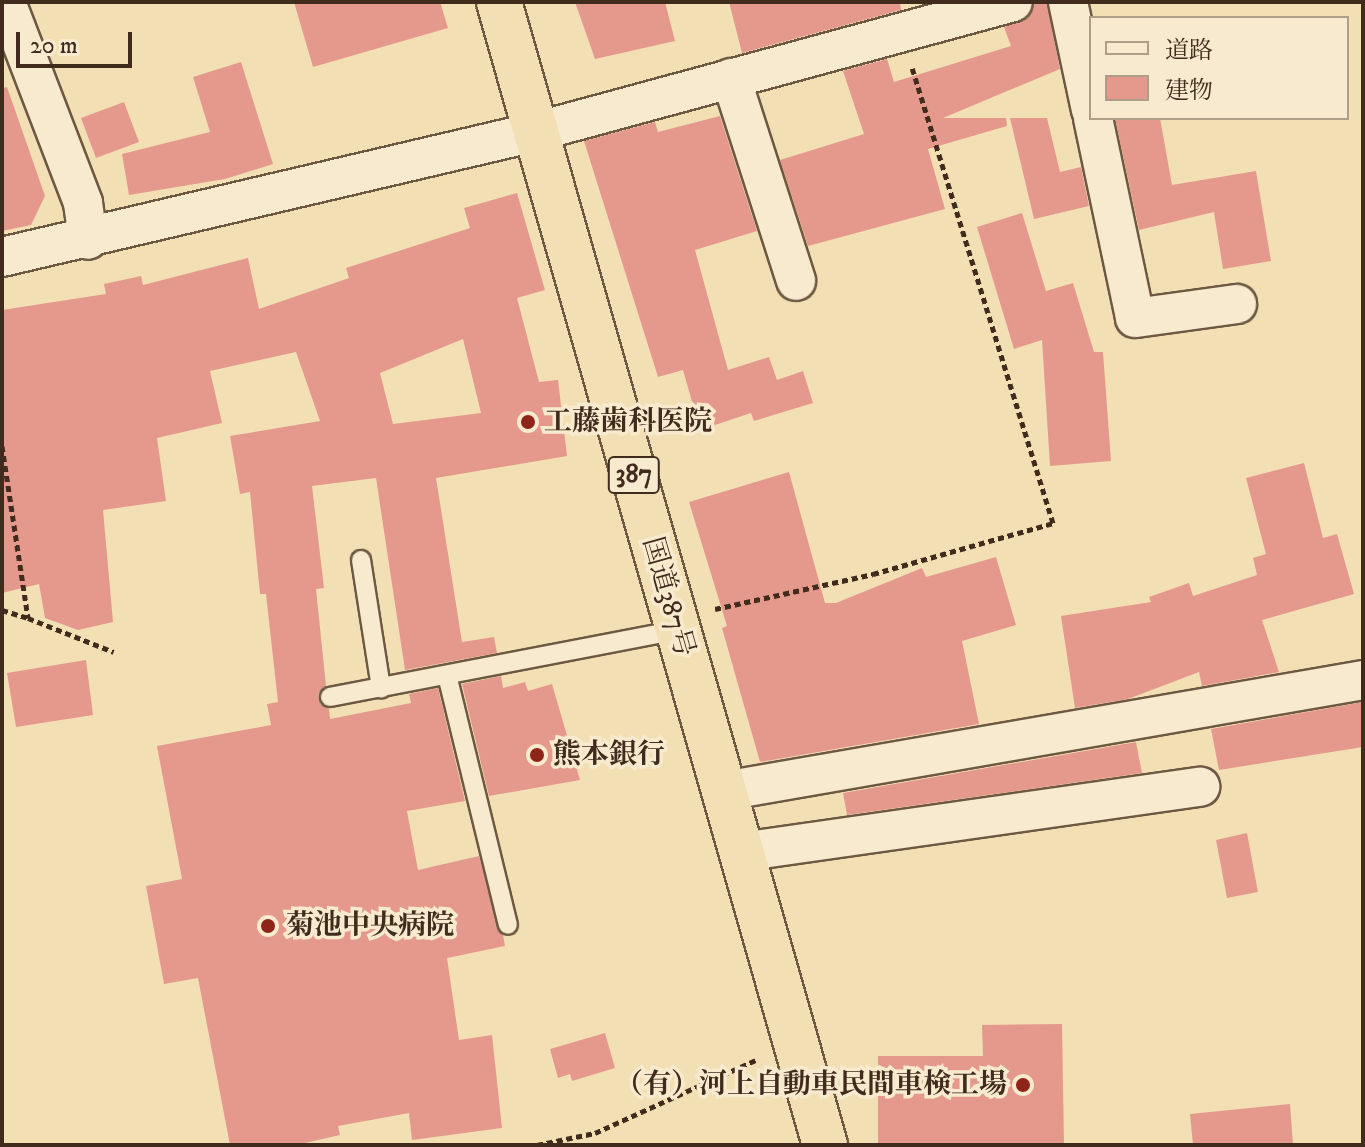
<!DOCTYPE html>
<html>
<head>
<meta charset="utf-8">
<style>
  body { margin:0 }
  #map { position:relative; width:1365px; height:1147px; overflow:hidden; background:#f3dfb4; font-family:"IM FELL DW Pica","Noto Serif JP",serif }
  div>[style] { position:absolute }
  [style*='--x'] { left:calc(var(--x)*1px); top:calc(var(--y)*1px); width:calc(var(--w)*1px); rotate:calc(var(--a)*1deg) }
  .building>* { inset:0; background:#e5998d }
  .path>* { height:5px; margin-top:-2.5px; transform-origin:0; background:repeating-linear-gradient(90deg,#402b1c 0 6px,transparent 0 10px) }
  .roads { filter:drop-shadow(2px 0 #6d5842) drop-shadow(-2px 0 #6d5842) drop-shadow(0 2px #6d5842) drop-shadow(0 -2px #6d5842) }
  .service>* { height:18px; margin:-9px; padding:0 9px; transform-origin:9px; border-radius:9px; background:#f7eace }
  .minor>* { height:38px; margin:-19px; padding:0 19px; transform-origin:19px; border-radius:19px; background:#f7eace }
  .trunk>* { height:44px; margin:-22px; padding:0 22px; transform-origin:22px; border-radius:22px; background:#f3dfb4 }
  .dots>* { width:22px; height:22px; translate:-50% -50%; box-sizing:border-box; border:4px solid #f7eace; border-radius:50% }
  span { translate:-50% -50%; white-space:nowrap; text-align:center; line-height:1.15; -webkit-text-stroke:7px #f7eace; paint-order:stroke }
  .shield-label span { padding:2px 6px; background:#f7eace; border:2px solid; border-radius:6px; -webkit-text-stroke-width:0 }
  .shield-label { font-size:26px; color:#402b1c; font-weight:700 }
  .poi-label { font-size:28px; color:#402b1c; font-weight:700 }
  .left { translate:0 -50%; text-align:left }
  .right { translate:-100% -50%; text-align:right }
  .street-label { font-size:28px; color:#402b1c }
  .frame { position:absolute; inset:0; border:4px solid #402b1c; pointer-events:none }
  .legend { position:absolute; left:1089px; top:16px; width:260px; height:104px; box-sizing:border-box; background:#f7eace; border:2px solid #ae9e87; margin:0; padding:10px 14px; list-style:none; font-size:24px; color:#402b1c }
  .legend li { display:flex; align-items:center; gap:16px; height:40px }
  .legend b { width:40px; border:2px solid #ae9e87 }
  .scale { position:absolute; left:16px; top:32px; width:116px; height:36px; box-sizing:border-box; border:4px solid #402b1c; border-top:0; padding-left:10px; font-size:24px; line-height:28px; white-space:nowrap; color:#402b1c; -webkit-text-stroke:6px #f7eace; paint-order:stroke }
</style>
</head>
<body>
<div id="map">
  <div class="building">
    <i style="clip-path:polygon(294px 2px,440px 2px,448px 28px,313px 67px)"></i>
    <i style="clip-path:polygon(575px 2px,665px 2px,675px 41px,595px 59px)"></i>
    <i style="clip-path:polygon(729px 2px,900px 2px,901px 10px,742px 53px)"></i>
    <i style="clip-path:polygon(1034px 2px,1047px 3px,1060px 69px,943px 118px,1006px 118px,1007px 126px,928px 149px,945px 209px,808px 246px,780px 160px,864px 134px,843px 71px,887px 59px,894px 82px,1011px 46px,1004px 27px,1028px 18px)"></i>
    <i style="clip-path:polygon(241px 62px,273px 164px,225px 179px,129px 195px,122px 154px,210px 132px,193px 77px)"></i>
    <i style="clip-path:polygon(7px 87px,45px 196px,31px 225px,2px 231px,2px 88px)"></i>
    <i style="clip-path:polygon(124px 102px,139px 142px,96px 158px,81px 118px)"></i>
    <i style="clip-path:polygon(720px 116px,757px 231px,695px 250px,728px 370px,769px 357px,777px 380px,803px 371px,813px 403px,754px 421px,751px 413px,700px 430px,683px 370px,658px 377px,584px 141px,655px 122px,658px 132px)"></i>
    <i style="clip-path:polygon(1010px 118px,1047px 118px,1060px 172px,1081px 167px,1089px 206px,1034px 219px)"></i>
    <i style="clip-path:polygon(1115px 118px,1160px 118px,1172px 185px,1256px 171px,1271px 261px,1223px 269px,1214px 212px,1139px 230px)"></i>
    <i style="clip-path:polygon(evenodd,517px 193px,545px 290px,517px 298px,539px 382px,558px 380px,567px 456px,436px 478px,462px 642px,494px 637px,497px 653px,405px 670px,376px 478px,312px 486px,324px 588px,316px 589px,326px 686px,318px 694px,320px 704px,329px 709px,330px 719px,411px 703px,409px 694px,438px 688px,465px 801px,407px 811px,418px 870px,479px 856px,503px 935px,505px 946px,447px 958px,459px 1040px,492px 1035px,502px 1128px,412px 1140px,409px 1113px,338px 1126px,340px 1135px,296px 1145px,230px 1145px,198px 978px,164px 984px,146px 886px,182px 879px,157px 746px,271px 725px,267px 704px,278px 702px,266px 594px,260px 594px,250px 492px,240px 494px,230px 436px,320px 421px,296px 352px,210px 371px,222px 423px,157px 438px,166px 501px,103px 510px,113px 622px,78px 630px,45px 618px,39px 584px,2px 593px,2px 310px,106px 294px,104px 284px,141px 276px,143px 285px,248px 258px,259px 309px,349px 278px,346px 268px,470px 228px,464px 208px,517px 193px,463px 339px,481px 413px,393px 424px,380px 373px,463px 339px)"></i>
    <i style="clip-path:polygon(1022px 213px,1046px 291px,1073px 283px,1094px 352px,1103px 352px,1111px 461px,1050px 466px,1042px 340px,1014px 349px,977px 227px)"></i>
    <i style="clip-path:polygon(1304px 463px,1323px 538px,1337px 534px,1354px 594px,1262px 620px,1279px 672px,1202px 686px,1199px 672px,1128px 699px,1075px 708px,1061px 616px,1151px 602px,1149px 597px,1189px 583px,1193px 596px,1257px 575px,1253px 558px,1266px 554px,1246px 478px)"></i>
    <i style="clip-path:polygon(789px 472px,825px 603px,836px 603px,922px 568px,926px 577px,996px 557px,1016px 625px,962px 641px,979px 724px,760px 762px,722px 628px,727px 626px,689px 502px)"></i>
    <i style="clip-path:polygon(86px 660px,93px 715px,16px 727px,7px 673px)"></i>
    <i style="clip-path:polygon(501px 676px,503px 688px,525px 682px,528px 691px,552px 684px,580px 780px,489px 796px,462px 684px)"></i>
    <i style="clip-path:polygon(1363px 702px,1363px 747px,1219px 770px,1211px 729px)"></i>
    <i style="clip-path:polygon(1136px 742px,1142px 773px,847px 815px,843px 793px)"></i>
    <i style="clip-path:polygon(1247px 833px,1258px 892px,1227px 898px,1216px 840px)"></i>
    <i style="clip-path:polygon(1062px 1024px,1064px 1145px,878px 1145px,878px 1056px,983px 1056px,982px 1025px)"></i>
    <i style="clip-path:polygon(605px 1033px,615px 1068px,572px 1081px,570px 1074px,558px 1078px,550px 1049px)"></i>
    <i style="clip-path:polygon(1290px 1104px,1293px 1145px,1193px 1145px,1190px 1114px)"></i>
  </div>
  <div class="path">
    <i style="--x:2;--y:446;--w:174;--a:81.4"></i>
    <i style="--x:28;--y:618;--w:92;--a:21.6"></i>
    <i style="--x:715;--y:609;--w:162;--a:-12.5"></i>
    <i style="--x:873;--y:574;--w:187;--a:-15.8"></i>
    <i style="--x:1053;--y:523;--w:476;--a:-107.2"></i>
    <i style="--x:2;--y:610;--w:27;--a:17"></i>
    <i style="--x:537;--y:1145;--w:59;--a:-11.7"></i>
    <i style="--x:595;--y:1133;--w:179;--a:-24.4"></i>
  </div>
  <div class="roads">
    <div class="service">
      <i style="--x:361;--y:560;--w:130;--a:81.1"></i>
      <i style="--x:447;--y:675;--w:257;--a:76.3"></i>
      <i style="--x:330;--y:697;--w:354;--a:-10.9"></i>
    </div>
    <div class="minor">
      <i style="--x:6;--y:2;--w:215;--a:69"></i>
      <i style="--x:83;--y:203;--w:37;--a:82"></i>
      <i style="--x:1068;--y:2;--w:110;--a:78"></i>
      <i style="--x:731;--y:78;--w:213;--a:72.2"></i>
      <i style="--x:1093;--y:118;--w:204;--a:78.1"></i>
      <i style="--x:1135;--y:318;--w:103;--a:-7.8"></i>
      <i style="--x:2;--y:257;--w:547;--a:-13.2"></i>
      <i style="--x:535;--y:132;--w:495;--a:-15.2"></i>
      <i style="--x:724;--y:791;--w:649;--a:-9.85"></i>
      <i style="--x:741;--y:852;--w:464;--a:-8.1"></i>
    </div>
    <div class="trunk">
      <i style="--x:499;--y:2;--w:1189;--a:74.08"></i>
    </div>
  </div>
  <div class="dots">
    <i style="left:528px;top:422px;background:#8f2418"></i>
    <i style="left:537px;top:755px;background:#8f2418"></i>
    <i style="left:268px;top:926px;background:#8f2418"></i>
    <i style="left:1023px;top:1085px;background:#8f2418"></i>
  </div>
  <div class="shield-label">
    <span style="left:634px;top:475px">387</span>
  </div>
  <div class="poi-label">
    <span class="left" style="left:544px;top:422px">工藤歯科医院</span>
    <span class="left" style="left:553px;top:755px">熊本銀行</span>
    <span class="left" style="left:286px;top:926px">菊池中央病院</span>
    <span class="right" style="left:1007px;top:1085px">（有）河上自動車民間車検工場</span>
  </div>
  <div class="street-label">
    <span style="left:668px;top:597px;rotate:74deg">国道387号</span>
  </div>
  <div class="frame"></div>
  <ul class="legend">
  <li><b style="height:10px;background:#f7eace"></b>道路</li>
  <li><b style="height:22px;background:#e5998d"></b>建物</li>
  </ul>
  <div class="scale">20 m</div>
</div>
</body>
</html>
